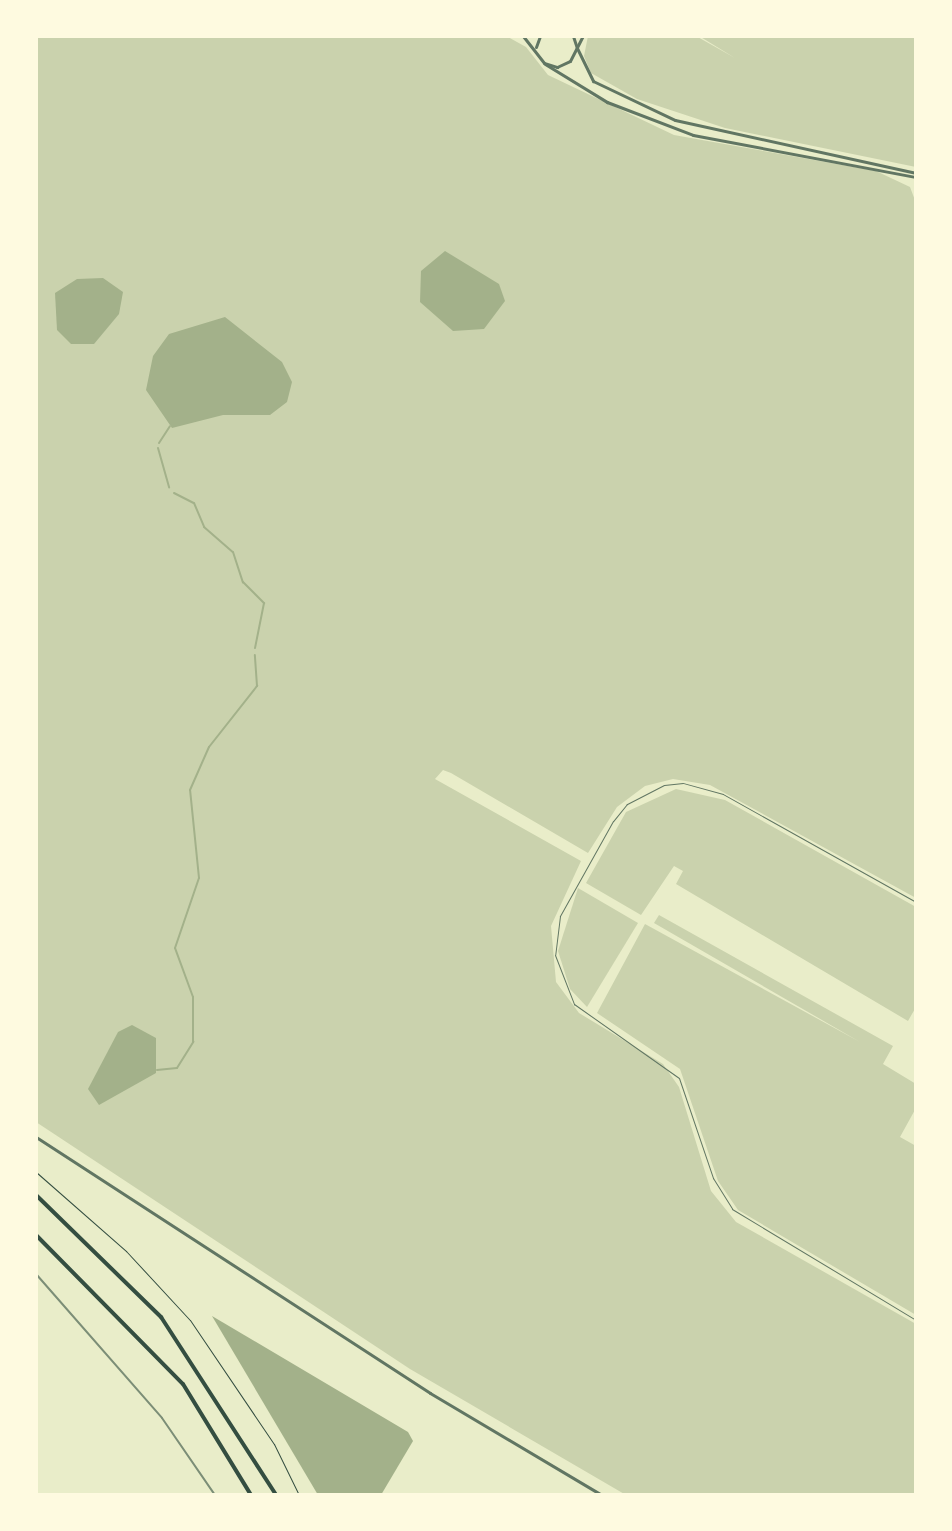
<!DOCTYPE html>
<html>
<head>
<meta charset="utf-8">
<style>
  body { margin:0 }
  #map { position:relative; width:952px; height:1531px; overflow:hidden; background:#e9edc9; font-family:Lato,sans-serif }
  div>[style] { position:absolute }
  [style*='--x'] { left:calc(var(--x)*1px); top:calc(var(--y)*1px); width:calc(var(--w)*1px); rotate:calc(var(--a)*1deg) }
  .green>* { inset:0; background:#cad2ad }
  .water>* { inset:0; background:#a3b18a }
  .stream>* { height:2px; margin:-1px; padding:0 1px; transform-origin:1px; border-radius:1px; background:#a3b18a }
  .path>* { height:1px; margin:-0.5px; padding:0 0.5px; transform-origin:0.5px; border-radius:0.5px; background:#344e41 }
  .service>* { height:1px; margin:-0.5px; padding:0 0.5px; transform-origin:0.5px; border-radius:0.5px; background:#617663 }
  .minor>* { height:3px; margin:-1.5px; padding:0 1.5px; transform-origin:1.5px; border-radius:1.5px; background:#617663 }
  .tertiary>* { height:3px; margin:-1.5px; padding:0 1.5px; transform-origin:1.5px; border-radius:1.5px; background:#617663 }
  .primary>* { height:4px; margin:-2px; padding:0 2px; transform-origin:2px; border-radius:2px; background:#344e41 }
  .tram>* { height:2px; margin:-1px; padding:0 1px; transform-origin:1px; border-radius:1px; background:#7c8e77 }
  span { translate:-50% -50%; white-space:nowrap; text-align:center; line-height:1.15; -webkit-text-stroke:7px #fefae0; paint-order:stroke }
  .frame { position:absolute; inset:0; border:38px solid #fefae0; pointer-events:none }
</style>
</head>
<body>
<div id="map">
  <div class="green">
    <i style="clip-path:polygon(36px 36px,506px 36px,526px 47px,548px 75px,674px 135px,876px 171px,910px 187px,916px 203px,916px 898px,710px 785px,673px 779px,645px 786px,617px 807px,588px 853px,451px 773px,443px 770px,435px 779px,581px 861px,551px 926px,556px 982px,579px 1013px,663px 1064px,679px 1087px,711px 1191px,736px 1222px,916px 1324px,916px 1495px,626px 1495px,410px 1369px,36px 1122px)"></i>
    <i style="clip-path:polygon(588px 36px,696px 36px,735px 58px,699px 36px,916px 36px,916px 167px,725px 128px,637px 99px,591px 73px,584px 56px)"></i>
    <i style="clip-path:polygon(676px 789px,725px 800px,916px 907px,916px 1007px,908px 1021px,676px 884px,683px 871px,674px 866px,641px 915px,586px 883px,626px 812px)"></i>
    <i style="clip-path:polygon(578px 888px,638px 923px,587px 1007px,570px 989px,558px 951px)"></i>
    <i style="clip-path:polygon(659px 915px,893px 1046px,883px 1064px,916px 1084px,916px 1108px,900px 1137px,916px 1146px,916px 1315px,738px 1210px,718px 1181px,680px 1069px,597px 1013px,645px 924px,860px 1042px,654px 923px)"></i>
  </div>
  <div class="water">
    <i style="clip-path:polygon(445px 251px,499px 284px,505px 301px,484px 329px,453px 331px,420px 302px,421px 271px)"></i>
    <i style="clip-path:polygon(103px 278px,123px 292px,119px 314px,94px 344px,71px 344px,57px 330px,55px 293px,77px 279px)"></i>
    <i style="clip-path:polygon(225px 317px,282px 362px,292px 382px,287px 402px,270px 415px,223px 415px,172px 428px,146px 390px,153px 356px,169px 334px)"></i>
    <i style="clip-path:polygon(132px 1025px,156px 1038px,156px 1073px,99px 1105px,88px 1089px,118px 1032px)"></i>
    <i style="clip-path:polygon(212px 1316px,408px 1432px,413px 1441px,381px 1495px,318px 1495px)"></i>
  </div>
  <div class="stream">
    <i style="--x:159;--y:443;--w:20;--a:-57"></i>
    <i style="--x:158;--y:448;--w:41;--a:74.2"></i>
    <i style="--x:174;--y:493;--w:22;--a:27"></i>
    <i style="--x:194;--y:503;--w:26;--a:67"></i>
    <i style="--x:204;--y:527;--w:38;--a:41"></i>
    <i style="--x:233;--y:552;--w:32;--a:72"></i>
    <i style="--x:243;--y:582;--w:30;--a:45"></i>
    <i style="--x:264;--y:603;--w:46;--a:101.3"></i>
    <i style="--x:157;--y:1070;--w:20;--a:-6"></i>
    <i style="--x:177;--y:1068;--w:31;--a:-58"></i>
    <i style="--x:193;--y:1042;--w:45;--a:-90"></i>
    <i style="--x:193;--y:997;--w:52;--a:-110.2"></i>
    <i style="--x:175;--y:948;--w:74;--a:-71.1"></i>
    <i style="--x:199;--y:878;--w:88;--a:-95.8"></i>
    <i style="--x:190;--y:790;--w:47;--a:-66.2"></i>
    <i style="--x:209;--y:747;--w:78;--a:-51.8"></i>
    <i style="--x:257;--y:686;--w:31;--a:-94"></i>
  </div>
  <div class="path">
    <i style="--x:36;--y:1172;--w:120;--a:41.3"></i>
    <i style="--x:126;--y:1251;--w:94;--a:47.2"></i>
    <i style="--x:190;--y:1320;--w:150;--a:55.9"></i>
    <i style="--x:274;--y:1444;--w:57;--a:63.9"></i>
  </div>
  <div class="service">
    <i style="--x:916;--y:902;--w:221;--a:-150.8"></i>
    <i style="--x:723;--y:794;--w:41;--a:-164.6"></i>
    <i style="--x:683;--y:783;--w:19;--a:174"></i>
    <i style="--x:664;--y:785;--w:42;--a:152.8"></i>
    <i style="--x:627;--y:804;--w:22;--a:129"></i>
    <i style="--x:613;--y:821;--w:109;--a:119.2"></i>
    <i style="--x:560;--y:916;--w:39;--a:97"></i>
    <i style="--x:555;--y:955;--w:53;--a:68.8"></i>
    <i style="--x:574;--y:1004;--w:128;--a:35.2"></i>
    <i style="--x:679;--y:1078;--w:106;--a:71.2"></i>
    <i style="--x:713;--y:1178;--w:36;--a:58"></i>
    <i style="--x:732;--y:1209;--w:215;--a:31.1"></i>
  </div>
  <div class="minor">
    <i style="--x:577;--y:48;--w:37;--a:64"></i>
    <i style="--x:593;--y:81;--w:91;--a:25.4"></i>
    <i style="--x:675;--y:120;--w:247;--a:12.4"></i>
    <i style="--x:545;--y:64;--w:73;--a:31.5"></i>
    <i style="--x:607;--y:102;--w:92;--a:21"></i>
    <i style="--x:693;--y:135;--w:227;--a:10.7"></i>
  </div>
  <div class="tertiary">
    <i style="--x:523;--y:36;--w:34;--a:52"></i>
    <i style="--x:544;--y:63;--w:14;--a:17"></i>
    <i style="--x:557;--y:67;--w:14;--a:-25"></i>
    <i style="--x:570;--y:61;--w:28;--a:-63"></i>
    <i style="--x:573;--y:36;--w:13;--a:72"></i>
    <i style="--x:536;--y:47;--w:12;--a:-70"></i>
    <i style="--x:36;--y:1137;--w:470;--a:33"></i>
    <i style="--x:430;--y:1393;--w:200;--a:30.7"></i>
  </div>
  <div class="primary">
    <i style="--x:36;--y:1195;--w:175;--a:44.3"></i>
    <i style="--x:161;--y:1317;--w:212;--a:57.1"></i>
    <i style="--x:36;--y:1235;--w:209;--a:45.4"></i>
    <i style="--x:183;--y:1384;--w:130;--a:58.5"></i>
  </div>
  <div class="tram">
    <i style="--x:36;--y:1274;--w:191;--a:48.8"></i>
    <i style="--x:162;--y:1418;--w:93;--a:55.5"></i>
  </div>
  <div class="frame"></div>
</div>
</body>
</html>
